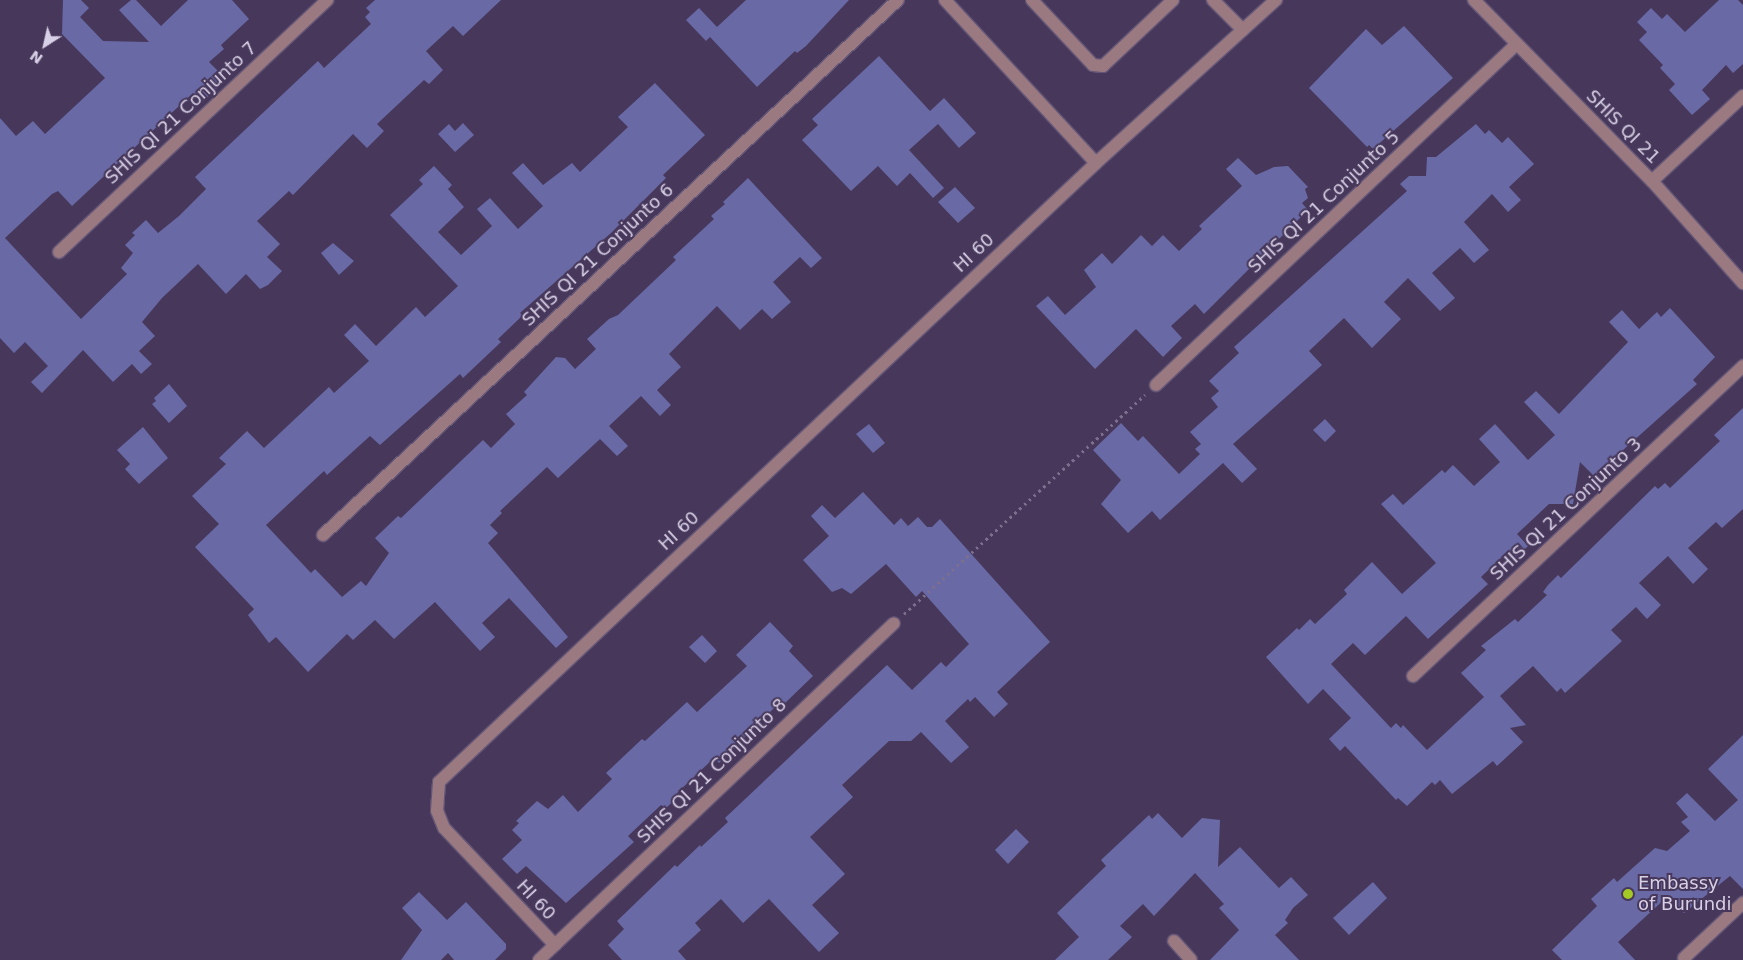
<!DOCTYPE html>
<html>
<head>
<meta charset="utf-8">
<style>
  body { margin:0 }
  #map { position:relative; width:1743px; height:960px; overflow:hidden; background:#47385b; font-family:"DejaVu Sans",sans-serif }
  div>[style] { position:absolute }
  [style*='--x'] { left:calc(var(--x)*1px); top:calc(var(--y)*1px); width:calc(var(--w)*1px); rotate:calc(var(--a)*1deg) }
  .building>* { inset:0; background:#6869a5 }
  .path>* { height:3px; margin-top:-1.5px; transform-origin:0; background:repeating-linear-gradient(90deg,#7d708e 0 2.5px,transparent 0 6.5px) }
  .roads { filter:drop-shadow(1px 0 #645677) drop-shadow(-1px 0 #645677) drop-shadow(0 1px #645677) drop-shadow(0 -1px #645677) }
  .minor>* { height:12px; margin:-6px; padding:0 6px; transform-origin:6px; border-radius:6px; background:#9a7981 }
  .dots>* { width:14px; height:14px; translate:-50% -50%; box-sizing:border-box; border:2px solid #47385b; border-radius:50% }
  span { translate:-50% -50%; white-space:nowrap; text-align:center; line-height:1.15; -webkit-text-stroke:4px #47385b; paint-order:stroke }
  .street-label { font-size:18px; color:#d8d0e6 }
  .poi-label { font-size:18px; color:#d8d0e6 }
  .left { translate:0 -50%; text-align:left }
  .north { position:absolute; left:20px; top:20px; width:50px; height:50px; -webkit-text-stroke:4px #47385b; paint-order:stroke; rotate:215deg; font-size:14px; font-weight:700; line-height:20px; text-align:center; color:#d8d0e6 }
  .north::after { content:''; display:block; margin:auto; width:18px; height:22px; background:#d8d0e6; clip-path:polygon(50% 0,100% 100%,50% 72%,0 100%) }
</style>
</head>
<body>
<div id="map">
  <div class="building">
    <i style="clip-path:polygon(63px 0,81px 0,89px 8px,80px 17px,103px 41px,149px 42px,119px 10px,131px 0,136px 0,161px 26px,188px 0,232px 0,249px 19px,221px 45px,224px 49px,209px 62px,226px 79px,204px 101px,193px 93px,72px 206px,58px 191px,52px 194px,5px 238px,81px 319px,127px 274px,121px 268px,133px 253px,125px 245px,135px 235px,132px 233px,146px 220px,158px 233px,179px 216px,206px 189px,195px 177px,318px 61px,324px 68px,371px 24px,365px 17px,370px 12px,366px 8px,375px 0,501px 0,463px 36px,453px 26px,426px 51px,443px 70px,429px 84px,424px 80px,377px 124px,384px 131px,367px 148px,353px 134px,293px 195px,289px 191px,257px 221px,280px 244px,267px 257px,282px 271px,268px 285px,260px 289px,246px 274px,226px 294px,198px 264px,162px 298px,142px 322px,155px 336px,139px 351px,152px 364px,141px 374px,132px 364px,113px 382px,83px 350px,42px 393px,31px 382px,48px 366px,25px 342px,14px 353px,0 338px,0 118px,16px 136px,33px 121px,45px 134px,105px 78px,62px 34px)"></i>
    <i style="clip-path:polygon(746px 0,849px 0,806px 46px,797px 53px,795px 51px,757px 87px,710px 37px,706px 41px,686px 20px,699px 8px,717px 27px)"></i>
    <i style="clip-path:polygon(1719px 0,1738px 0,1743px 5px,1743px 64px,1733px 73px,1726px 65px,1702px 90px,1710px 99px,1692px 115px,1669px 90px,1675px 84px,1660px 68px,1663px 65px,1639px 40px,1647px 32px,1637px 22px,1651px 8px,1662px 19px,1667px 14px,1685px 32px)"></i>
    <i style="clip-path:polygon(1404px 26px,1453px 78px,1373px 149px,1369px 145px,1367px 147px,1309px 88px,1366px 29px,1382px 45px)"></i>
    <i style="clip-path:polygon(879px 56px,930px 111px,944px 98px,976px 133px,959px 148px,938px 124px,909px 150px,944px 188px,933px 198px,910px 173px,897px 186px,878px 166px,851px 191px,802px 140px,818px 125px,812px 119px)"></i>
    <i style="clip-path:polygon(655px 83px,705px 135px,663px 175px,666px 178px,611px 233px,520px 313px,523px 315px,498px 339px,501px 342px,463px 378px,460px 374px,380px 445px,370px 436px,327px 475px,324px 471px,266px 525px,311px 573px,315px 569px,342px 597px,361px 581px,366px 586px,389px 553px,375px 538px,398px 516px,401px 518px,483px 440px,491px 448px,515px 424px,506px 414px,527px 395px,524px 392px,556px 357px,565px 358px,575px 369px,596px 349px,587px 339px,609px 319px,618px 315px,676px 260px,673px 257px,714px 219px,711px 216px,725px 204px,723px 202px,748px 178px,822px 258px,811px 268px,800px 257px,773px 282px,791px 302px,772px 319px,762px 309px,740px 330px,717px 306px,669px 354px,681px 367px,657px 390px,671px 405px,660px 416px,641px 396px,609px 426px,628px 446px,617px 456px,600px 439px,558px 478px,547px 467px,500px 511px,502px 513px,490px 525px,498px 533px,488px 543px,568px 637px,556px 648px,509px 598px,482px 623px,495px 637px,480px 651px,435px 602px,394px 639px,375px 620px,353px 640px,347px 634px,308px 672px,276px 637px,269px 643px,248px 615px,254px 609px,195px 547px,219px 524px,192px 496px,226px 464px,219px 458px,247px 431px,264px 448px,329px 387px,334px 393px,369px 361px,344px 335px,355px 324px,376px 346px,416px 307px,425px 317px,458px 286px,390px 215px,423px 184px,419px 180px,434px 166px,452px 185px,448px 189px,464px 207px,438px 232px,461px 255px,492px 226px,477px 209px,490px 198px,518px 229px,543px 206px,512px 173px,523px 163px,543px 185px,572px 163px,580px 172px,628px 127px,618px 117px)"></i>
    <i style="clip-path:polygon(463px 123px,474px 135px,455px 152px,438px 134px,449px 124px,455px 131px)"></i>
    <i style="clip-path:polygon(1476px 124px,1485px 134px,1489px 130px,1502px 143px,1508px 137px,1534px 164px,1509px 187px,1521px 200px,1508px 212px,1492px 194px,1464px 222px,1489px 250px,1474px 263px,1460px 248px,1432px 273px,1455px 298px,1440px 311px,1408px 278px,1384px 302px,1401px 319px,1372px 348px,1344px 318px,1309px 351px,1322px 365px,1233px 444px,1257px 469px,1242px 483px,1223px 463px,1160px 520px,1152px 511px,1128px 533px,1101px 504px,1121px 480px,1093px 450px,1121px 423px,1138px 441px,1143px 436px,1179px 474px,1200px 454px,1195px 449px,1201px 444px,1190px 432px,1218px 407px,1211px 398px,1219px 391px,1209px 381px,1239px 353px,1234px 347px,1407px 191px,1400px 184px,1409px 176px,1426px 176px,1427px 157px,1436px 157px)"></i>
    <i style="clip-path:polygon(1238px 158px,1256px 175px,1274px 167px,1288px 166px,1308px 187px,1305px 189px,1308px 198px,1302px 203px,1308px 210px,1204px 314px,1195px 304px,1171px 326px,1182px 338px,1163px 357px,1136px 329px,1095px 369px,1036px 306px,1048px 296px,1065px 315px,1096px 287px,1084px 270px,1102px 253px,1112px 264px,1141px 235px,1152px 246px,1163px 235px,1179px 251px,1202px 229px,1199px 226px,1242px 186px,1226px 169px)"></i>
    <i style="clip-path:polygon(955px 187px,975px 208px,958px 223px,938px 202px)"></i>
    <i style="clip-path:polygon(333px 243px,354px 261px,339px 275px,321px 253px)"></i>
    <i style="clip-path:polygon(1670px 308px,1715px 357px,1693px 380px,1697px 384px,1594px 476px,1580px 462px,1573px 504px,1549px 504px,1517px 534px,1528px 546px,1513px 560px,1506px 553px,1481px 577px,1488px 584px,1428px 639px,1406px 616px,1365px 655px,1353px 643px,1331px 664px,1391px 728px,1396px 723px,1401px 728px,1403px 725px,1427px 750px,1484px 697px,1461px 673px,1486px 650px,1481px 646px,1515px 619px,1518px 622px,1547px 595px,1543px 592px,1548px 585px,1558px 575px,1561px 578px,1655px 486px,1658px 489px,1665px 483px,1670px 488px,1720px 441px,1714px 435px,1743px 408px,1743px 509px,1722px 528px,1716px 522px,1688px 548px,1708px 569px,1693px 584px,1668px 556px,1639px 583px,1661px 605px,1647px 619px,1636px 607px,1611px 630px,1622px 641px,1565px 693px,1561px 688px,1557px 692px,1533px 666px,1500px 696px,1526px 725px,1510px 728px,1523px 742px,1497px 766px,1493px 761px,1452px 794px,1440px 780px,1435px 785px,1432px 782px,1407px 806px,1398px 798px,1396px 800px,1345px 746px,1340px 751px,1329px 739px,1351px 718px,1323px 689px,1308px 704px,1266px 657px,1297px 628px,1299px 630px,1310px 619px,1315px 624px,1347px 594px,1344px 590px,1372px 562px,1402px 594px,1436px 563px,1381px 504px,1393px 494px,1403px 505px,1442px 470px,1445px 473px,1453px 465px,1474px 486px,1500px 462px,1479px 439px,1495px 424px,1528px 460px,1555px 435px,1524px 402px,1536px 391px,1559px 414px,1628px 342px,1609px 322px,1622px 310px,1639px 329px,1657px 312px,1661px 317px)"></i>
    <i style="clip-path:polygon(169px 384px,187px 406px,169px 423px,152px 404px,156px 401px,154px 398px)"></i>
    <i style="clip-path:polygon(1325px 419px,1336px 431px,1325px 442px,1313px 430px)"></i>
    <i style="clip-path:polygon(869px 424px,885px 443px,873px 453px,856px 434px)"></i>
    <i style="clip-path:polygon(143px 427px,168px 458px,139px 484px,125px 469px,130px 464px,117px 450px)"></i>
    <i style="clip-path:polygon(863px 492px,894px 525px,901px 518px,908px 526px,918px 517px,927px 527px,932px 527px,940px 519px,1050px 642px,997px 692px,1008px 704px,994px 717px,975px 697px,970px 702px,968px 699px,945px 721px,969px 747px,951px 763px,921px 732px,911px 741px,889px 741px,842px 785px,853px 797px,810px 837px,845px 874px,812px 905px,839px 933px,819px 952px,769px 899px,743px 923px,721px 899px,695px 923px,701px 930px,678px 951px,686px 960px,622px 960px,608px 945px,624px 929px,617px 921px,675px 865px,677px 867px,700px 845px,701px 847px,728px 822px,725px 818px,887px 665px,912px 690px,941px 662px,946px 667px,969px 644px,922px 591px,916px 597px,886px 564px,851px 594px,842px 588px,832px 592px,803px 560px,829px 536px,811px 516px,822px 505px,835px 518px)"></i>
    <i style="clip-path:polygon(770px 622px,793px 646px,789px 651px,813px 676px,783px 705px,780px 702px,719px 763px,714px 758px,677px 793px,679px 796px,666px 808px,661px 805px,628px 836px,634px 842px,566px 903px,526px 866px,517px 874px,502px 859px,522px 840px,512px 830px,519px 823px,516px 821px,537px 801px,548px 809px,563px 795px,578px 812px,612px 779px,606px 773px,642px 739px,645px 741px,687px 702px,697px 712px,747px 666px,736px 655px)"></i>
    <i style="clip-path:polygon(702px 635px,717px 651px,705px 663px,689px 647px)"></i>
    <i style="clip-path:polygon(1743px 735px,1743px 889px,1730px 876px,1684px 913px,1668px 896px,1618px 942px,1635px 960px,1562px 960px,1552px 950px,1597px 906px,1591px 899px,1614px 878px,1617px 882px,1655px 848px,1667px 851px,1690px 831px,1681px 822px,1688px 817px,1676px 803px,1687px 793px,1715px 821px,1738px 800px,1708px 769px)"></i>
    <i style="clip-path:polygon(1158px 813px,1182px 838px,1202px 818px,1220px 820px,1218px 867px,1240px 847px,1279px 888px,1291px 877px,1308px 895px,1293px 908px,1285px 920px,1288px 923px,1275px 935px,1299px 960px,1210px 960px,1239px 930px,1219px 908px,1224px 904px,1195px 873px,1154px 916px,1143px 904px,1120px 926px,1132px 937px,1108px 960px,1055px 960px,1079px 937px,1057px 913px,1106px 866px,1101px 860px,1149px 815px,1152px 819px)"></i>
    <i style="clip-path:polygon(1016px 829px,1029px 842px,1008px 864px,995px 850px)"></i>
    <i style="clip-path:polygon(1373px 882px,1387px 898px,1349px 935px,1333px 918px)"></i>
    <i style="clip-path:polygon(419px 892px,447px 920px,466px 902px,506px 944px,506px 949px,495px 960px,454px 960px,448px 953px,441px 960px,401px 960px,422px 930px,402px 908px)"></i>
  </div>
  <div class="path">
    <i style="--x:904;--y:614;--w:326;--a:-42.3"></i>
  </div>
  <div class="roads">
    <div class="minor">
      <i style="--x:945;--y:0;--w:222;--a:47.2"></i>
      <i style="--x:1032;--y:0;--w:89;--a:46.8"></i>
      <i style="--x:1093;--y:65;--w:10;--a:6"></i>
      <i style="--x:1103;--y:66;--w:96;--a:-43.3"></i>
      <i style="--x:1213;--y:0;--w:42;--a:45"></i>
      <i style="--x:1474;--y:0;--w:254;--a:45.5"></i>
      <i style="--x:1652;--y:181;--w:137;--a:48.3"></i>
      <i style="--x:1652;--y:181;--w:125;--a:-43"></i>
      <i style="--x:59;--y:252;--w:368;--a:-43.2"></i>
      <i style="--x:1156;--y:385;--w:496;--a:-43.4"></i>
      <i style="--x:323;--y:535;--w:785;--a:-42.94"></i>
      <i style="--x:1413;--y:676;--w:453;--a:-43.2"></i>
      <i style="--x:1174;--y:941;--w:25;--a:48"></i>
      <i style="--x:555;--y:945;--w:161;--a:-133.5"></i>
      <i style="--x:444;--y:828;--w:18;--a:-112"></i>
      <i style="--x:437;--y:811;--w:29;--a:-86"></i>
      <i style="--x:439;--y:782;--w:903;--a:-43.29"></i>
      <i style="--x:1096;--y:163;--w:243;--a:-42.2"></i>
      <i style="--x:1684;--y:958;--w:81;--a:-43"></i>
      <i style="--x:539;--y:960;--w:489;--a:-43.5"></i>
    </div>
  </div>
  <div class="dots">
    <i style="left:1628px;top:894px;background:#a4c824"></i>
  </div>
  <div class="street-label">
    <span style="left:181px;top:113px;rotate:-43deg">SHIS QI 21 Conjunto 7</span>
    <span style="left:1623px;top:127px;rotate:45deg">SHIS QI 21</span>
    <span style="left:1324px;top:202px;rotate:-43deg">SHIS QI 21 Conjunto 5</span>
    <span style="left:974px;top:253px;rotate:-43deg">HI 60</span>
    <span style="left:598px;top:255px;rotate:-43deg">SHIS QI 21 Conjunto 6</span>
    <span style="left:1566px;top:509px;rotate:-43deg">SHIS QI 21 Conjunto 3</span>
    <span style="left:679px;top:531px;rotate:-43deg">HI 60</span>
    <span style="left:712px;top:771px;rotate:-44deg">SHIS QI 21 Conjunto 8</span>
    <span style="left:536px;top:900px;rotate:47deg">HI 60</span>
  </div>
  <div class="poi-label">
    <span class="left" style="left:1638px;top:894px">Embassy<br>of Burundi</span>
  </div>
  <div class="north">N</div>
</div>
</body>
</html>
